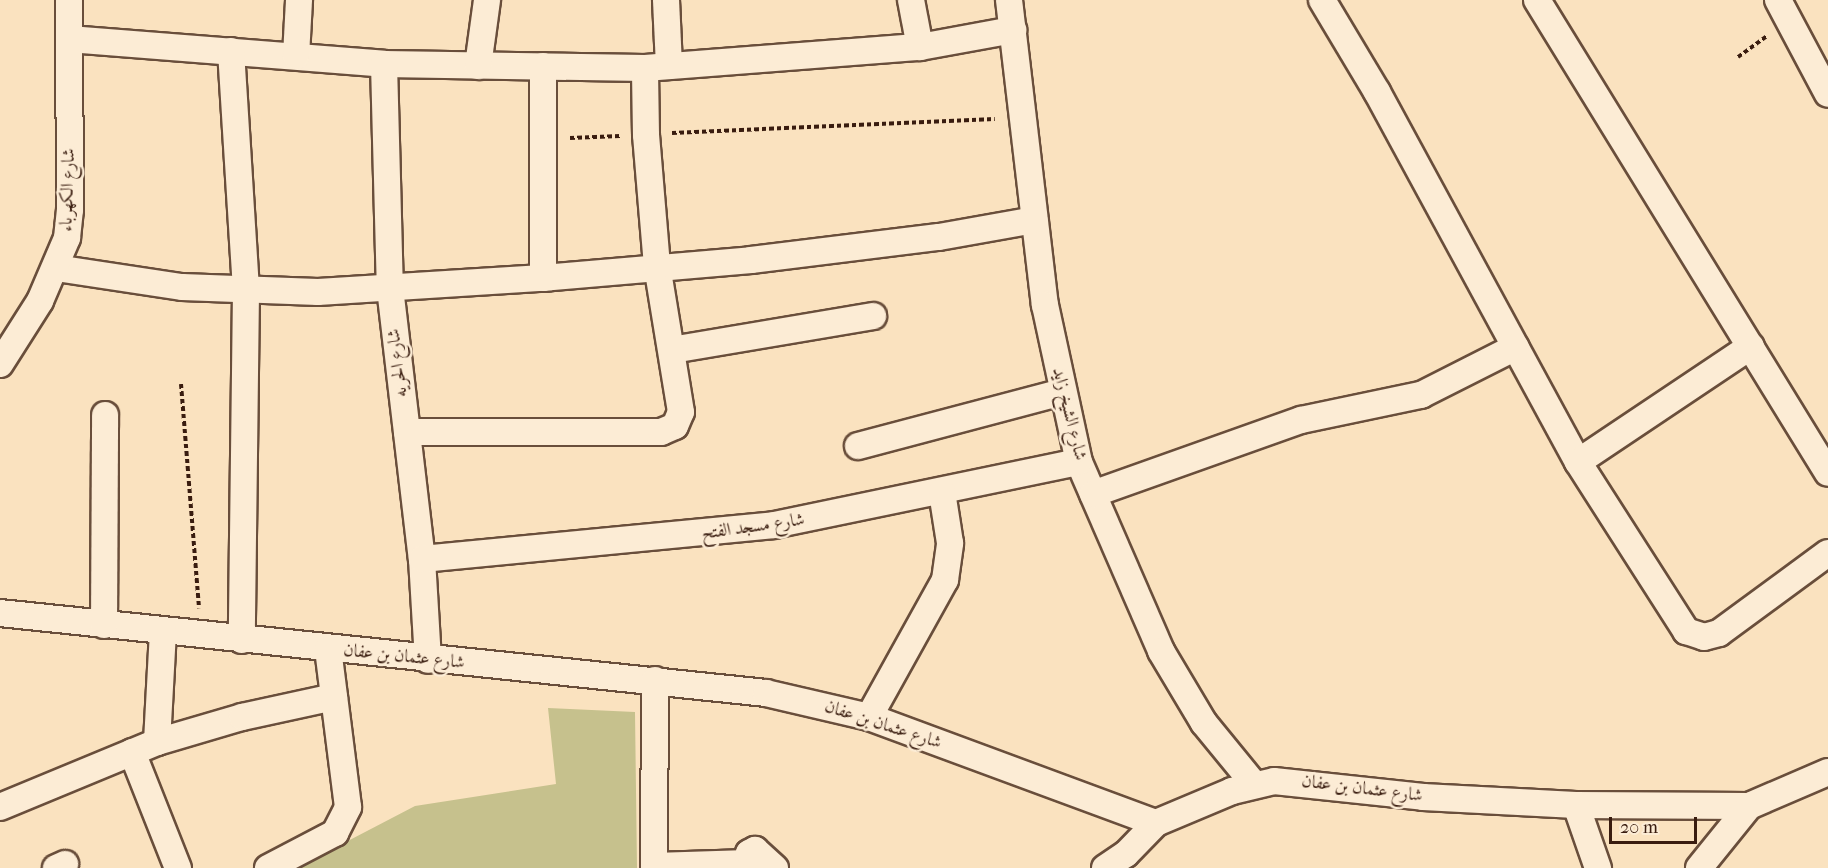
<!DOCTYPE html>
<html>
<head>
<meta charset="utf-8">
<style>
  body { margin:0 }
  #map { position:relative; width:1828px; height:868px; overflow:hidden; background:#fae2bf; font-family:"IM FELL French Canon",Amiri,serif }
  div>[style] { position:absolute }
  [style*='--x'] { left:calc(var(--x)*1px); top:calc(var(--y)*1px); width:calc(var(--w)*1px); rotate:calc(var(--a)*1deg) }
  .green>* { inset:0; background:#c6c18d }
  .path>* { height:4px; margin-top:-2px; transform-origin:0; background:repeating-linear-gradient(90deg,#391c0f 0 4.5px,transparent 0 7.5px) }
  .roads { filter:drop-shadow(2px 0 #694e3b) drop-shadow(-2px 0 #694e3b) drop-shadow(0 2px #694e3b) drop-shadow(0 -2px #694e3b) }
  .street>* { height:26px; margin:-13px; padding:0 13px; transform-origin:13px; border-radius:13px; background:#fcecd5 }
  span { translate:-50% -50%; white-space:nowrap; text-align:center; line-height:1.15; -webkit-text-stroke:5px #fcecd5; paint-order:stroke }
  .street-label { font-size:18px; color:#391c0f }
  .scale { position:absolute; left:1609px; top:817px; width:88px; height:27px; box-sizing:border-box; border:3px solid #391c0f; border-top:0; padding-left:8px; font-size:18px; line-height:21px; white-space:nowrap; color:#391c0f; -webkit-text-stroke:4px #fcecd5; paint-order:stroke }
</style>
</head>
<body>
<div id="map">
  <div class="green">
    <i style="clip-path:polygon(548px 708px,635px 712px,637px 868px,296px 868px,415px 806px,556px 784px)"></i>
  </div>
  <div class="path">
    <i style="--x:1738;--y:57;--w:36;--a:-36"></i>
    <i style="--x:672;--y:133;--w:323;--a:-2.5"></i>
    <i style="--x:570;--y:138;--w:50;--a:-2.3"></i>
    <i style="--x:181;--y:384;--w:225;--a:85.4"></i>
  </div>
  <div class="roads">
    <div class="street">
      <i style="--x:666;--y:0;--w:66;--a:87.4"></i>
      <i style="--x:911;--y:0;--w:48;--a:79.2"></i>
      <i style="--x:1009;--y:0;--w:307;--a:83.3"></i>
      <i style="--x:1045;--y:305;--w:161;--a:77.8"></i>
      <i style="--x:1079;--y:462;--w:206;--a:66.5"></i>
      <i style="--x:1161;--y:651;--w:84;--a:59.2"></i>
      <i style="--x:1204;--y:723;--w:79;--a:50.7"></i>
      <i style="--x:1322;--y:0;--w:107;--a:59.1"></i>
      <i style="--x:1377;--y:92;--w:421;--a:61.5"></i>
      <i style="--x:1578;--y:462;--w:201;--a:57.4"></i>
      <i style="--x:1686;--y:631;--w:19;--a:18"></i>
      <i style="--x:1704;--y:637;--w:16;--a:-15"></i>
      <i style="--x:1719;--y:633;--w:135;--a:-36.3"></i>
      <i style="--x:1537;--y:0;--w:555;--a:58.4"></i>
      <i style="--x:1778;--y:0;--w:106;--a:62"></i>
      <i style="--x:69;--y:39;--w:316;--a:4.5"></i>
      <i style="--x:384;--y:64;--w:261;--a:0.9"></i>
      <i style="--x:645;--y:68;--w:276;--a:-4.4"></i>
      <i style="--x:920;--y:47;--w:95;--a:-10.4"></i>
      <i style="--x:231;--y:51;--w:240;--a:86.4"></i>
      <i style="--x:246;--y:291;--w:349;--a:90.7"></i>
      <i style="--x:296;--y:56;--w:56;--a:-86.9"></i>
      <i style="--x:384;--y:64;--w:224;--a:88.5"></i>
      <i style="--x:390;--y:288;--w:273;--a:83.3"></i>
      <i style="--x:422;--y:559;--w:101;--a:86.6"></i>
      <i style="--x:478;--y:66;--w:67;--a:-82.2"></i>
      <i style="--x:56;--y:268;--w:127;--a:8.6"></i>
      <i style="--x:182;--y:287;--w:136;--a:2.1"></i>
      <i style="--x:318;--y:292;--w:225;--a:-3.6"></i>
      <i style="--x:543;--y:278;--w:209;--a:-4.9"></i>
      <i style="--x:751;--y:260;--w:189;--a:-7"></i>
      <i style="--x:939;--y:237;--w:97;--a:-10.1"></i>
      <i style="--x:543;--y:278;--w:212;--a:-90"></i>
      <i style="--x:672;--y:350;--w:204;--a:-9.6"></i>
      <i style="--x:0;--y:364;--w:75;--a:-57.6"></i>
      <i style="--x:40;--y:301;--w:69;--a:-66.8"></i>
      <i style="--x:67;--y:238;--w:28;--a:-84"></i>
      <i style="--x:70;--y:210;--w:210;--a:-90.3"></i>
      <i style="--x:407;--y:432;--w:254;--a:0"></i>
      <i style="--x:661;--y:432;--w:15;--a:-23"></i>
      <i style="--x:675;--y:426;--w:15;--a:-67"></i>
      <i style="--x:681;--y:412;--w:148;--a:-99.3"></i>
      <i style="--x:657;--y:266;--w:131;--a:-94.8"></i>
      <i style="--x:646;--y:135;--w:67;--a:-90.9"></i>
      <i style="--x:858;--y:446;--w:211;--a:-14.8"></i>
      <i style="--x:1578;--y:462;--w:208;--a:-33.8"></i>
      <i style="--x:1093;--y:494;--w:221;--a:-19.6"></i>
      <i style="--x:1301;--y:420;--w:123;--a:-11.8"></i>
      <i style="--x:1421;--y:395;--w:106;--a:-26.8"></i>
      <i style="--x:422;--y:559;--w:354;--a:-5.5"></i>
      <i style="--x:774;--y:525;--w:311;--a:-11.7"></i>
      <i style="--x:0;--y:613;--w:770;--a:5.96"></i>
      <i style="--x:766;--y:693;--w:106;--a:13.1"></i>
      <i style="--x:869;--y:717;--w:306;--a:20.3"></i>
      <i style="--x:1156;--y:823;--w:82;--a:-22.8"></i>
      <i style="--x:1232;--y:791;--w:43;--a:-13.4"></i>
      <i style="--x:1274;--y:781;--w:150;--a:6.1"></i>
      <i style="--x:1423;--y:797;--w:153;--a:3"></i>
      <i style="--x:1576;--y:805;--w:173;--a:0.3"></i>
      <i style="--x:1749;--y:806;--w:86;--a:-23.3"></i>
      <i style="--x:104;--y:625;--w:210;--a:-89.7"></i>
      <i style="--x:869;--y:717;--w:157;--a:-61"></i>
      <i style="--x:945;--y:580;--w:37;--a:-82"></i>
      <i style="--x:950;--y:543;--w:52;--a:-98.9"></i>
      <i style="--x:157;--y:742;--w:111;--a:-86.9"></i>
      <i style="--x:132;--y:752;--w:125;--a:68.4"></i>
      <i style="--x:1576;--y:805;--w:67;--a:70.8"></i>
      <i style="--x:0;--y:807;--w:170;--a:-22.5"></i>
      <i style="--x:157;--y:742;--w:89;--a:-16.4"></i>
      <i style="--x:242;--y:717;--w:94;--a:-12.3"></i>
      <i style="--x:654;--y:866;--w:94;--a:-1.8"></i>
      <i style="--x:56;--y:868;--w:10;--a:-24"></i>
      <i style="--x:268;--y:868;--w:76;--a:-27.6"></i>
      <i style="--x:335;--y:833;--w:29;--a:-63"></i>
      <i style="--x:348;--y:807;--w:159;--a:-97.2"></i>
      <i style="--x:654;--y:868;--w:188;--a:-89.7"></i>
      <i style="--x:748;--y:868;--w:15;--a:-86"></i>
      <i style="--x:749;--y:853;--w:7;--a:-27"></i>
      <i style="--x:755;--y:850;--w:27;--a:42"></i>
      <i style="--x:1105;--y:868;--w:25;--a:-34"></i>
      <i style="--x:1126;--y:854;--w:43;--a:-45.9"></i>
      <i style="--x:1699;--y:868;--w:80;--a:-51.1"></i>
    </div>
  </div>
  <div class="street-label">
    <span style="left:68px;top:190px;rotate:-88deg">شارع الكهرباء</span>
    <span style="left:398px;top:363px;rotate:-97deg">شارع الحريه</span>
    <span style="left:1069px;top:414px;rotate:76deg">شارع الشيخ زايد</span>
    <span style="left:753px;top:527px;rotate:-8deg">شارع مسجد الفتح</span>
    <span style="left:404px;top:657px;rotate:6deg">شارع عثمان بن عفان</span>
    <span style="left:883px;top:725px;rotate:18deg">شارع عثمان بن عفان</span>
    <span style="left:1362px;top:789px;rotate:7deg">شارع عثمان بن عفان</span>
  </div>
  <div class="scale">20 m</div>
</div>
</body>
</html>
